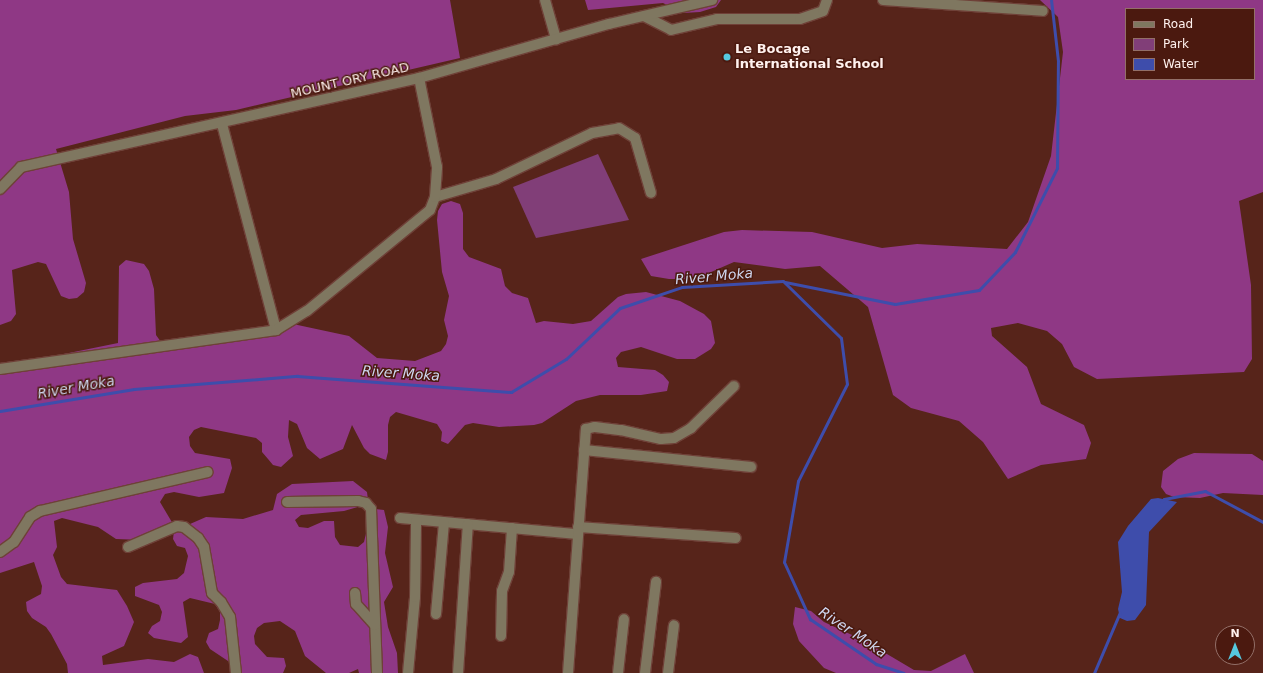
<!DOCTYPE html>
<html>
<head>
<meta charset="utf-8">
<style>
  body { margin:0 }
  #map { position:relative; width:1263px; height:673px; overflow:hidden; background:#57241a; font-family:"DejaVu Sans",sans-serif }
  div>[style] { position:absolute }
  [style*='--x'] { left:calc(var(--x)*1px); top:calc(var(--y)*1px); width:calc(var(--w)*1px); rotate:calc(var(--a)*1deg) }
  .green>* { inset:0; background:#813e78 }
  .forest>* { inset:0; background:#8f3885 }
  .water>* { inset:0; background:#3e4dab }
  .stream>* { height:3px; margin:-1.5px; padding:0 1.5px; transform-origin:1.5px; border-radius:1.5px; background:#3e4dab }
  .roads { filter:drop-shadow(1px 0 #6f4138) drop-shadow(-1px 0 #6f4138) drop-shadow(0 1px #6f4138) drop-shadow(0 -1px #6f4138) }
  .minor>* { height:10px; margin:-5px; padding:0 5px; transform-origin:5px; border-radius:5px; background:#7f7760 }
  .dots>* { width:11px; height:11px; translate:-50% -50%; box-sizing:border-box; border:2px solid #4b190f; border-radius:50% }
  span { translate:-50% -50%; white-space:nowrap; text-align:center; line-height:1.15; -webkit-text-stroke:3px #4b190f; paint-order:stroke }
  .poi-label { font-size:13px; color:#fff1ee; font-weight:700 }
  .left { translate:0 -50%; text-align:left }
  .street-label { font-size:13px; color:#fff1ee }
  .water-label { font-size:14px; color:#ced6ef; font-style:italic }
  .legend { position:absolute; left:1125px; top:8px; width:130px; height:72px; box-sizing:border-box; background:#4b190f; border:1px solid #936f68; margin:0; padding:5px 7px; list-style:none; font-size:12px; color:#fff1ee }
  .legend li { display:flex; align-items:center; gap:8px; height:20px }
  .legend b { width:20px; border:1px solid #936f68 }
  .north { position:absolute; left:1215px; top:625px; width:40px; height:40px; box-sizing:border-box; background:#4b190f; border:1px solid #936f68; border-radius:50%; rotate:0deg; font-size:11px; font-weight:700; line-height:16px; text-align:center; color:#fff1ee }
  .north::after { content:''; display:block; margin:auto; width:14px; height:18px; background:#56c9e0; clip-path:polygon(50% 0,100% 100%,50% 72%,0 100%) }
</style>
</head>
<body>
<div id="map">
  <div class="green">
    <i style="clip-path:polygon(598px 154px,629px 220px,536px 238px,513px 187px)"></i>
  </div>
  <div class="forest">
    <i style="clip-path:polygon(0 0,450px 0,460px 58px,236px 110px,185px 116px,56px 149px,69px 192px,73px 239px,86px 283px,84px 292px,77px 298px,69px 299px,61px 296px,46px 264px,38px 262px,12px 270px,16px 314px,11px 321px,0 325px)"></i>
    <i style="clip-path:polygon(585px 0,721px 0,716px 7px,700px 12px,683px 13px,663px 3px,588px 10px)"></i>
    <i style="clip-path:polygon(evenodd,1040px 0,1263px 0,1263px 192px,1239px 201px,1251px 285px,1252px 359px,1244px 372px,1097px 379px,1074px 367px,1062px 344px,1047px 331px,1018px 323px,991px 328px,992px 336px,1027px 367px,1041px 404px,1084px 425px,1091px 443px,1086px 459px,1041px 465px,1008px 479px,983px 442px,959px 421px,911px 408px,893px 395px,868px 307px,820px 266px,785px 269px,734px 262px,695px 279px,669px 279px,651px 276px,641px 259px,724px 232px,742px 230px,812px 232px,882px 248px,917px 244px,1007px 249px,1028px 222px,1051px 156px,1063px 52px,1058px 17px,1040px 0,1126px 9px,1254px 9px,1254px 79px,1126px 79px,1126px 9px)"></i>
    <i style="clip-path:polygon(451px 201px,460px 204px,463px 213px,463px 249px,469px 257px,501px 269px,505px 286px,512px 293px,528px 298px,536px 323px,544px 321px,573px 324px,591px 321px,618px 297px,626px 294px,646px 292px,680px 301px,704px 314px,711px 321px,715px 343px,711px 349px,695px 359px,677px 359px,641px 347px,621px 352px,616px 358px,618px 367px,655px 370px,663px 375px,669px 382px,667px 391px,641px 395px,600px 395px,576px 401px,542px 423px,534px 425px,499px 427px,473px 423px,465px 425px,448px 444px,441px 441px,442px 432px,437px 424px,396px 412px,390px 417px,388px 425px,388px 452px,386px 460px,370px 454px,364px 448px,352px 425px,343px 449px,320px 459px,307px 448px,297px 424px,289px 420px,288px 437px,293px 456px,281px 467px,273px 465px,268px 459px,262px 452px,262px 443px,256px 438px,201px 427px,194px 430px,189px 437px,190px 446px,195px 453px,230px 459px,232px 468px,224px 493px,199px 497px,174px 492px,165px 494px,160px 502px,173px 524px,142px 540px,116px 539px,98px 527px,62px 518px,54px 521px,57px 547px,53px 555px,61px 577px,67px 584px,117px 590px,127px 606px,134px 622px,124px 646px,102px 656px,103px 665px,148px 659px,174px 662px,190px 654px,198px 657px,204px 673px,68px 673px,67px 664px,51px 634px,46px 627px,32px 618px,27px 611px,26px 602px,41px 594px,42px 586px,34px 562px,0 573px,0 367px,118px 343px,119px 266px,126px 260px,144px 264px,149px 271px,154px 289px,156px 335px,161px 342px,293px 324px,349px 336px,377px 358px,415px 361px,441px 351px,446px 344px,448px 336px,444px 320px,449px 296px,442px 272px,437px 220px,438px 211px,442px 204px)"></i>
    <i style="clip-path:polygon(1194px 453px,1252px 454px,1263px 461px,1263px 495px,1223px 493px,1200px 498px,1174px 497px,1166px 494px,1161px 487px,1163px 471px,1178px 459px)"></i>
    <i style="clip-path:polygon(353px 481px,367px 492px,368px 500px,361px 506px,344px 511px,301px 515px,295px 520px,299px 527px,308px 528px,324px 521px,334px 521px,335px 537px,340px 545px,358px 547px,364px 542px,370px 516px,375px 509px,384px 510px,388px 527px,385px 553px,393px 587px,384px 602px,388px 627px,397px 653px,398px 673px,359px 673px,358px 669px,349px 673px,326px 673px,305px 656px,295px 631px,280px 621px,264px 623px,257px 628px,254px 636px,255px 644px,267px 657px,284px 658px,286px 666px,283px 673px,235px 673px,231px 663px,210px 649px,206px 642px,209px 633px,218px 629px,220px 620px,220px 612px,215px 604px,190px 598px,183px 602px,188px 637px,181px 643px,154px 638px,148px 633px,152px 626px,160px 621px,162px 612px,159px 605px,135px 596px,135px 587px,143px 583px,177px 579px,184px 573px,188px 556px,185px 548px,177px 546px,173px 539px,174px 531px,206px 517px,243px 519px,273px 510px,277px 494px,292px 484px)"></i>
    <i style="clip-path:polygon(795px 607px,811px 611px,824px 622px,865px 641px,914px 670px,931px 671px,965px 654px,974px 673px,836px 673px,824px 668px,799px 641px,793px 624px)"></i>
  </div>
  <div class="water">
    <i style="clip-path:polygon(1158px 498px,1177px 502px,1149px 532px,1146px 605px,1135px 620px,1127px 621px,1120px 618px,1118px 609px,1122px 592px,1118px 542px,1128px 526px,1151px 499px)"></i>
  </div>
  <div class="stream">
    <i style="--x:785;--y:282;--w:112;--a:11.3"></i>
    <i style="--x:895;--y:304;--w:85;--a:-9.5"></i>
    <i style="--x:979;--y:290;--w:52;--a:-46.5"></i>
    <i style="--x:1015;--y:252;--w:94;--a:-63.4"></i>
    <i style="--x:1057;--y:168;--w:107;--a:-89.5"></i>
    <i style="--x:1058;--y:61;--w:61;--a:-96.5"></i>
    <i style="--x:0;--y:411;--w:136;--a:-9.3"></i>
    <i style="--x:134;--y:389;--w:164;--a:-4.6"></i>
    <i style="--x:297;--y:376;--w:215;--a:4.3"></i>
    <i style="--x:511;--y:392;--w:64;--a:-31"></i>
    <i style="--x:566;--y:359;--w:74;--a:-43.4"></i>
    <i style="--x:620;--y:308;--w:65;--a:-18.7"></i>
    <i style="--x:682;--y:287;--w:101;--a:-3.4"></i>
    <i style="--x:783;--y:281;--w:81;--a:44.5"></i>
    <i style="--x:841;--y:338;--w:46;--a:82.6"></i>
    <i style="--x:847;--y:384;--w:109;--a:116.8"></i>
    <i style="--x:798;--y:481;--w:82;--a:99.8"></i>
    <i style="--x:784;--y:562;--w:63;--a:65.5"></i>
    <i style="--x:810;--y:619;--w:80;--a:34.3"></i>
    <i style="--x:876;--y:664;--w:29;--a:18"></i>
    <i style="--x:1161;--y:502;--w:4;--a:-45"></i>
    <i style="--x:1164;--y:499;--w:42;--a:-11"></i>
    <i style="--x:1205;--y:491;--w:66;--a:28.1"></i>
    <i style="--x:1094;--y:673;--w:66;--a:-66.9"></i>
  </div>
  <div class="roads">
    <div class="minor">
      <i style="--x:545;--y:0;--w:41;--a:74.2"></i>
      <i style="--x:883;--y:0;--w:160;--a:3.9"></i>
      <i style="--x:644;--y:16;--w:30;--a:27"></i>
      <i style="--x:671;--y:30;--w:47;--a:-13.4"></i>
      <i style="--x:717;--y:19;--w:83;--a:0"></i>
      <i style="--x:800;--y:19;--w:24;--a:-19"></i>
      <i style="--x:823;--y:11;--w:12;--a:-70"></i>
      <i style="--x:222;--y:124;--w:213;--a:75.3"></i>
      <i style="--x:0;--y:189;--w:30;--a:-46"></i>
      <i style="--x:21;--y:167;--w:408;--a:-12.6"></i>
      <i style="--x:419;--y:78;--w:198;--a:-15.9"></i>
      <i style="--x:609;--y:24;--w:106;--a:-13.1"></i>
      <i style="--x:435;--y:197;--w:64;--a:-16.4"></i>
      <i style="--x:496;--y:179;--w:106;--a:-25.6"></i>
      <i style="--x:592;--y:133;--w:27;--a:-10"></i>
      <i style="--x:619;--y:128;--w:19;--a:32"></i>
      <i style="--x:635;--y:138;--w:57;--a:73.8"></i>
      <i style="--x:0;--y:369;--w:279;--a:-8"></i>
      <i style="--x:276;--y:330;--w:36;--a:-32"></i>
      <i style="--x:307;--y:311;--w:159;--a:-39.4"></i>
      <i style="--x:430;--y:210;--w:14;--a:-69"></i>
      <i style="--x:435;--y:197;--w:30;--a:-86"></i>
      <i style="--x:437;--y:167;--w:91;--a:-101.4"></i>
      <i style="--x:584;--y:450;--w:168;--a:5.8"></i>
      <i style="--x:287;--y:502;--w:71;--a:-0.8"></i>
      <i style="--x:358;--y:501;--w:8;--a:14"></i>
      <i style="--x:366;--y:503;--w:8;--a:50"></i>
      <i style="--x:371;--y:509;--w:164;--a:87.9"></i>
      <i style="--x:400;--y:518;--w:178;--a:5.2"></i>
      <i style="--x:578;--y:527;--w:158;--a:4"></i>
      <i style="--x:128;--y:547;--w:53;--a:-23.2"></i>
      <i style="--x:177;--y:526;--w:7;--a:8"></i>
      <i style="--x:184;--y:527;--w:18;--a:38"></i>
      <i style="--x:198;--y:538;--w:11;--a:56"></i>
      <i style="--x:204;--y:547;--w:47;--a:80.1"></i>
      <i style="--x:212;--y:593;--w:13;--a:45"></i>
      <i style="--x:221;--y:602;--w:17;--a:59"></i>
      <i style="--x:230;--y:617;--w:56;--a:83.9"></i>
      <i style="--x:0;--y:552;--w:17;--a:-36"></i>
      <i style="--x:14;--y:542;--w:30;--a:-57"></i>
      <i style="--x:30;--y:517;--w:12;--a:-31"></i>
      <i style="--x:40;--y:511;--w:172;--a:-13.1"></i>
      <i style="--x:355;--y:593;--w:11;--a:85"></i>
      <i style="--x:356;--y:604;--w:28;--a:48"></i>
      <i style="--x:436;--y:614;--w:92;--a:-85"></i>
      <i style="--x:501;--y:636;--w:45;--a:-88.7"></i>
      <i style="--x:502;--y:591;--w:20;--a:-70"></i>
      <i style="--x:509;--y:572;--w:44;--a:-86.1"></i>
      <i style="--x:408;--y:673;--w:76;--a:-84.7"></i>
      <i style="--x:415;--y:597;--w:76;--a:-89.2"></i>
      <i style="--x:458;--y:673;--w:149;--a:-86.2"></i>
      <i style="--x:568;--y:673;--w:245;--a:-85.8"></i>
      <i style="--x:586;--y:429;--w:9;--a:-13"></i>
      <i style="--x:595;--y:427;--w:26;--a:7"></i>
      <i style="--x:621;--y:430;--w:41;--a:12.7"></i>
      <i style="--x:661;--y:439;--w:13;--a:-4"></i>
      <i style="--x:674;--y:438;--w:20;--a:-30"></i>
      <i style="--x:691;--y:428;--w:60;--a:-44.3"></i>
      <i style="--x:618;--y:673;--w:54;--a:-83.7"></i>
      <i style="--x:645;--y:673;--w:92;--a:-83.1"></i>
      <i style="--x:668;--y:673;--w:48;--a:-82.9"></i>
    </div>
  </div>
  <div class="dots">
    <i style="left:727px;top:57px;background:#56c9e0"></i>
  </div>
  <div class="poi-label">
    <span class="left" style="left:735px;top:57px">Le Bocage<br>International School</span>
  </div>
  <div class="street-label">
    <span style="left:350px;top:81px;rotate:-13deg">MOUNT ORY ROAD</span>
  </div>
  <div class="water-label">
    <span style="left:714px;top:276px;rotate:-5deg">River Moka</span>
    <span style="left:401px;top:373px;rotate:4deg">River Moka</span>
    <span style="left:76px;top:387px;rotate:-10deg">River Moka</span>
    <span style="left:853px;top:632px;rotate:34deg">River Moka</span>
  </div>
  <ul class="legend">
  <li><b style="height:5px;background:#7f7760"></b>Road</li>
  <li><b style="height:11px;background:#813e78"></b>Park</li>
  <li><b style="height:11px;background:#3e4dab"></b>Water</li>
  </ul>
  <div class="north">N</div>
</div>
</body>
</html>
